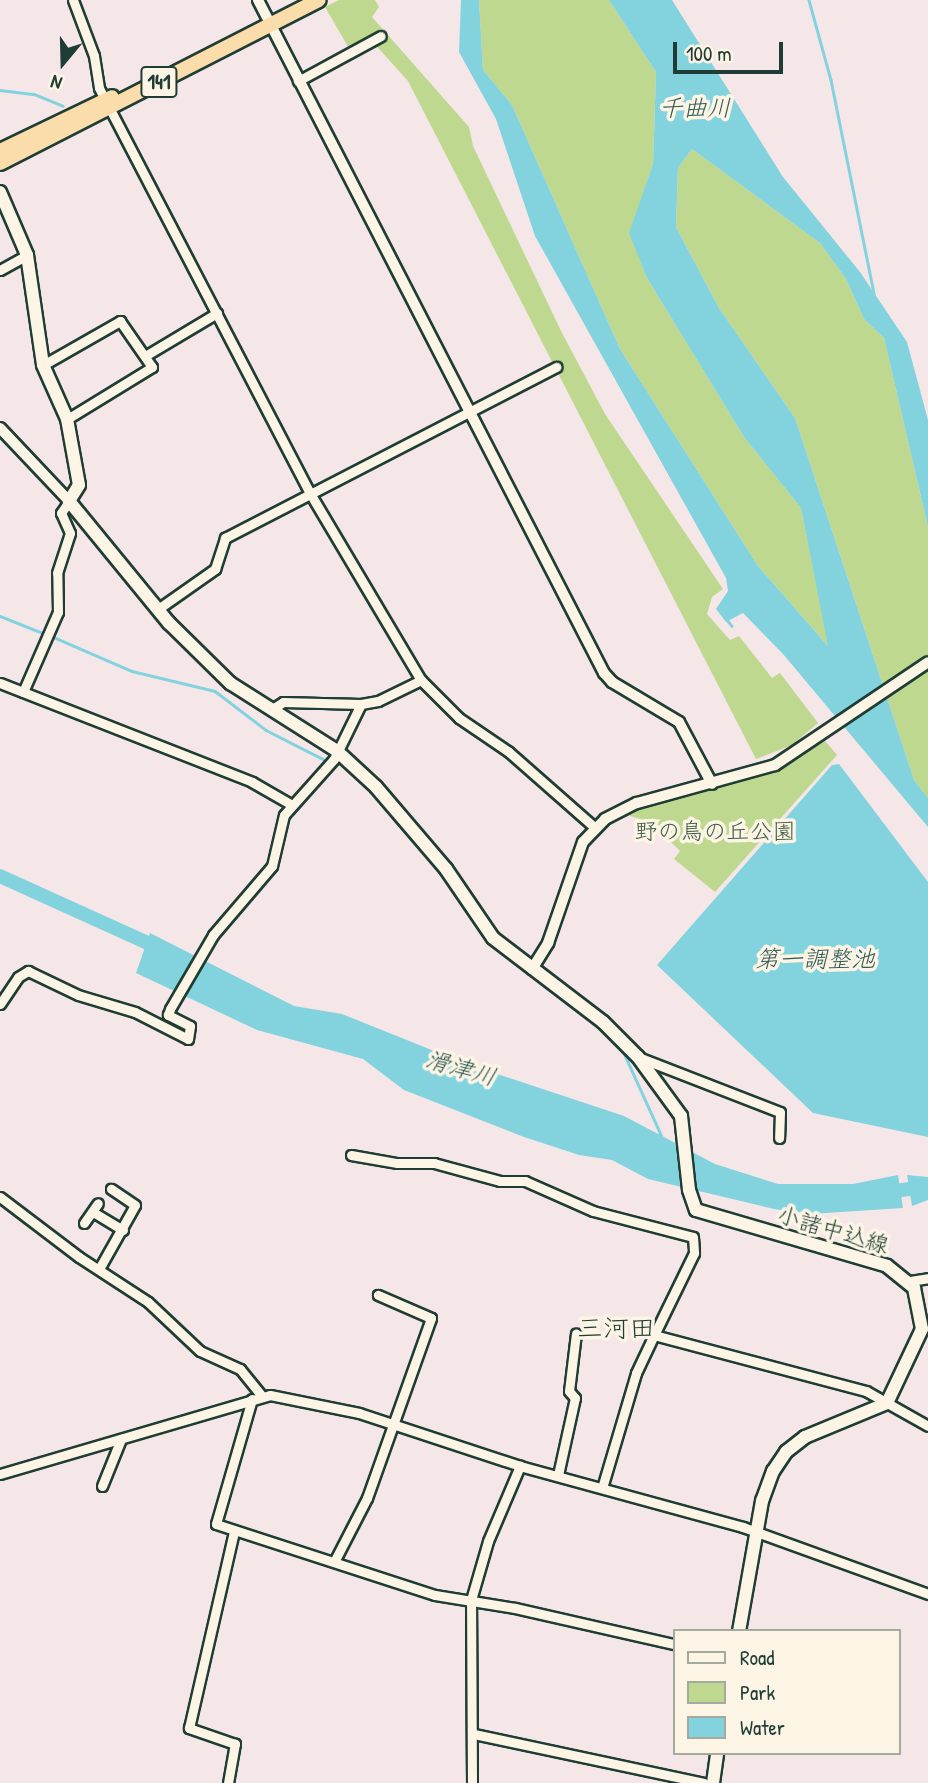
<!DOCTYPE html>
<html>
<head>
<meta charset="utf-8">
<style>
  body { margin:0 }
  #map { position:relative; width:928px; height:1783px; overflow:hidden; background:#f5e6e8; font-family:"Patrick Hand","Klee One",sans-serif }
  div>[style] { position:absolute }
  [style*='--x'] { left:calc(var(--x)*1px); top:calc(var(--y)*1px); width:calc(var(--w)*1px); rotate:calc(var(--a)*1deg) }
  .green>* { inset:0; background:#bed88f }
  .water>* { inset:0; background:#83d3df }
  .stream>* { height:2.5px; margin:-1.25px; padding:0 1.25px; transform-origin:1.25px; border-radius:1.25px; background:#83d3df }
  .river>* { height:14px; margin:-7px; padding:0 7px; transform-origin:7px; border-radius:7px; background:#83d3df }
  .roads { filter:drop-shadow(2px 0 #1f3d34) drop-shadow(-2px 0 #1f3d34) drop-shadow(0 2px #1f3d34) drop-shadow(0 -2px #1f3d34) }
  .minor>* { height:9px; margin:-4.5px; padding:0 4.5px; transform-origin:4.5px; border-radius:4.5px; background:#fcf5e5 }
  .tertiary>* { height:10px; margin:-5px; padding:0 5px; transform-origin:5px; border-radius:5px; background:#fcf5e5 }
  .secondary>* { height:12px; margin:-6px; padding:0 6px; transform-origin:6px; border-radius:6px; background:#fcf5e5 }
  .trunk>* { height:14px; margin:-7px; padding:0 7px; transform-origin:7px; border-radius:7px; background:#fbddab }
  span { translate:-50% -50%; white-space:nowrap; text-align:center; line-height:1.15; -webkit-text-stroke:7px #fcf5e5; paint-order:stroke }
  .shield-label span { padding:2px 5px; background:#fcf5e5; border:2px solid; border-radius:5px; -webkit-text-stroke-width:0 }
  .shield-label { font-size:21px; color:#1f3d34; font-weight:700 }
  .park-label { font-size:23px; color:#3f5c46 }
  .street-label { font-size:23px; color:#1f3d34 }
  .water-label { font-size:24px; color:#335b56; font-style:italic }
  .quarter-label { font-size:26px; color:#1f3d34 }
  .legend { position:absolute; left:673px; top:1629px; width:228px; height:126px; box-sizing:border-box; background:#fcf5e5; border:2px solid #a4ab9e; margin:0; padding:9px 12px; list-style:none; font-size:21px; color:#1f3d34 }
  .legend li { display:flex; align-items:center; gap:14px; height:35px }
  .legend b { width:35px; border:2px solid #a4ab9e }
  .north { position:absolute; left:28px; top:28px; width:70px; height:70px; -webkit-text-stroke:5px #fcf5e5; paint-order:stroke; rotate:199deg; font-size:19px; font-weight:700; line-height:28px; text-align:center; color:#1f3d34 }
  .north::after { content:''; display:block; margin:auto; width:24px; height:32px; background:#1f3d34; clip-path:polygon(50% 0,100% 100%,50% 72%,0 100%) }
  .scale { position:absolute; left:673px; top:42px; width:110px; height:32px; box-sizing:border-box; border:4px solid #1f3d34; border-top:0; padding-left:9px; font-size:21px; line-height:24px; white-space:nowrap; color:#1f3d34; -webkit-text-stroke:5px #fcf5e5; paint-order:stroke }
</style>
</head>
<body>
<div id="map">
  <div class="green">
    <i style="clip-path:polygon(339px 0,375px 0,379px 7px,372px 17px,469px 127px,473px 146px,561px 331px,605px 414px,723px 589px,712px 597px,707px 614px,730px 640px,739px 636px,772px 678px,780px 673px,818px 723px,792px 745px,756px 759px,408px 81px,371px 40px,350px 50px,325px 7px)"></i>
    <i style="clip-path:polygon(479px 0,609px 0,656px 72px,653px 164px,630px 233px,647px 278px,744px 437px,801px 508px,829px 647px,758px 566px,620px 349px,512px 105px,483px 70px)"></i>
    <i style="clip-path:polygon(692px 149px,820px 243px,846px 279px,864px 319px,884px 338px,928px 527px,928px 798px,914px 780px,795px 418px,719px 308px,676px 227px,678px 168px)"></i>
    <i style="clip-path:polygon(825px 741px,837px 755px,715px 892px,674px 859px,680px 851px,673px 844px,641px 819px,630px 816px,629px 811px,649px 804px,767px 774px)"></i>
  </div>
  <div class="water">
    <i style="clip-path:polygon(461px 0,479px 0,483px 70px,512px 105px,620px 349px,758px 566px,828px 646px,801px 508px,744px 437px,647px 278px,629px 233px,653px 164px,656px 72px,609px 0,672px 0,783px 177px,860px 272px,907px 342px,928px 420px,928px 527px,884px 338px,864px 319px,846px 279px,820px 243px,692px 149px,678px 168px,676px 227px,719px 308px,795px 418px,914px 780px,928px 798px,928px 827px,783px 654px,743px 613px,726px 622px,716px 609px,728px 591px,726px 578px,535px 236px,496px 119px,459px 52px)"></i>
    <i style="clip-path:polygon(839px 764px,928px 882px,928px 1137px,813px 1113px,657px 965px,832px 765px)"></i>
    <i style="clip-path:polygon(150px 933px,294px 1006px,342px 1014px,464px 1063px,624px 1116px,715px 1164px,778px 1184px,853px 1184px,898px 1175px,903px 1208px,810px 1214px,774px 1209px,648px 1179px,612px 1160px,579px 1155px,524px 1137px,404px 1090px,363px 1059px,257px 1030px,136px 973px)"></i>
    <i style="clip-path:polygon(907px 1175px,928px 1177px,928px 1200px,912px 1206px)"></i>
  </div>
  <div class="stream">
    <i style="--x:809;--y:0;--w:83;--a:74.6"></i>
    <i style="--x:831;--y:80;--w:218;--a:78.6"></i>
    <i style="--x:0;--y:90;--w:34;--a:7"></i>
    <i style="--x:34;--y:94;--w:31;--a:22"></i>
    <i style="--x:0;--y:616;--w:46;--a:21.6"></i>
    <i style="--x:728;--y:621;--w:6;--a:51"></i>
    <i style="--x:51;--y:636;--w:88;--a:23.4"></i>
    <i style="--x:132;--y:671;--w:85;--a:13.5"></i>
    <i style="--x:215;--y:691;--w:64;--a:37.4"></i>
    <i style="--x:266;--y:730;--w:66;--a:27"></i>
    <i style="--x:487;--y:940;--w:144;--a:37.7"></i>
    <i style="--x:601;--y:1028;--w:34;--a:47"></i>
    <i style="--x:624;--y:1053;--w:94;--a:65.6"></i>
  </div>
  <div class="river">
    <i style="--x:0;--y:876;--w:177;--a:24.4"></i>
    <i style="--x:883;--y:1193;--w:46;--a:-8.8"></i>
  </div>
  <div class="roads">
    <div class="minor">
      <i style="--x:73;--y:0;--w:60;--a:69.4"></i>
      <i style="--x:94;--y:56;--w:32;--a:81"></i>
      <i style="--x:99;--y:88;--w:459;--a:62.5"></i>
      <i style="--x:311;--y:495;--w:215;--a:59.3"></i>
      <i style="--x:421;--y:680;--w:54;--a:45"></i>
      <i style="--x:459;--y:718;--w:60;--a:34.2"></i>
      <i style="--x:509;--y:752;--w:113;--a:41.4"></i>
      <i style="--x:298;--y:81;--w:94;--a:-28.5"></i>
      <i style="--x:0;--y:270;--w:31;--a:-29"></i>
      <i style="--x:145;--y:356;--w:84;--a:-30.8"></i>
      <i style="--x:43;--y:365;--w:89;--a:-29.7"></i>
      <i style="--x:120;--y:321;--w:56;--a:55.2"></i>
      <i style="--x:152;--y:367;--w:100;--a:148.5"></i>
      <i style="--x:158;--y:609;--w:70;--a:-35.1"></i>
      <i style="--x:215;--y:569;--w:33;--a:-72"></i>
      <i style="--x:225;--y:538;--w:373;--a:-27.3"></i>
      <i style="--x:0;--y:683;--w:271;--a:21.4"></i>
      <i style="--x:252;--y:782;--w:46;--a:29.9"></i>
      <i style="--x:23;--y:692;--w:87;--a:-66.4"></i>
      <i style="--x:58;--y:612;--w:39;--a:-91"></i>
      <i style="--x:57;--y:573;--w:42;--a:-72"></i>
      <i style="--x:70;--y:533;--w:22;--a:-114"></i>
      <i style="--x:61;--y:513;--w:14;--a:-56"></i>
      <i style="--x:272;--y:709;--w:13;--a:-32"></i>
      <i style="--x:283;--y:702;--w:78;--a:1.5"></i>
      <i style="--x:0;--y:1004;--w:32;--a:-56"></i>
      <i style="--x:18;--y:977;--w:12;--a:-31"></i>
      <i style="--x:28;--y:971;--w:55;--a:25.6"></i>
      <i style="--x:78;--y:995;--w:59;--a:16.6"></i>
      <i style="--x:135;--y:1012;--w:59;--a:27"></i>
      <i style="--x:188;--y:1039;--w:13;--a:-81"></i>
      <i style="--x:190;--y:1026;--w:25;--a:-153"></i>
      <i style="--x:168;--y:1015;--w:6;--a:-72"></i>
      <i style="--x:170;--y:1009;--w:86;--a:-59.8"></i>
      <i style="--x:213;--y:935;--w:91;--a:-49.5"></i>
      <i style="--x:272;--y:866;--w:52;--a:-76.8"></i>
      <i style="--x:284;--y:815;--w:75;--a:-48.2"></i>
      <i style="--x:334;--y:759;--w:61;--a:-63.9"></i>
      <i style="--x:361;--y:704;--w:17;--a:-10"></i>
      <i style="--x:378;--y:701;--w:48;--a:-26"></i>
      <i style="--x:638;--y:1057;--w:152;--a:21.2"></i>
      <i style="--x:780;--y:1112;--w:26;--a:92"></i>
      <i style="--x:351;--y:1155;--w:47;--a:9.9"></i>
      <i style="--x:397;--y:1163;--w:37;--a:0"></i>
      <i style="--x:434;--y:1163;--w:68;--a:15.3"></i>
      <i style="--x:500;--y:1181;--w:25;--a:0"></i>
      <i style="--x:525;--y:1181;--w:74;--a:23.8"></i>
      <i style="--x:593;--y:1211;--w:103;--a:14.6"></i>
      <i style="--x:693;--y:1237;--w:16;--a:86"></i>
      <i style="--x:694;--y:1253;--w:91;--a:116"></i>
      <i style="--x:654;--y:1335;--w:219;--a:14.8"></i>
      <i style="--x:866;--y:1391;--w:71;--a:29.4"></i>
      <i style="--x:0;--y:1197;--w:99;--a:37.2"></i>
      <i style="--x:79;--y:1257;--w:82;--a:33.1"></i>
      <i style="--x:148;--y:1302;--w:71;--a:43.3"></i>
      <i style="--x:200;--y:1351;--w:44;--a:24.2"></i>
      <i style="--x:240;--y:1369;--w:33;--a:51"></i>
      <i style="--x:93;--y:1212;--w:35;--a:31"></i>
      <i style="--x:84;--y:1223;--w:24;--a:-55"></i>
      <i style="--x:99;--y:1269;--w:73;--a:-60.6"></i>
      <i style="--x:135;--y:1205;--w:29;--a:-146"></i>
      <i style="--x:910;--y:1281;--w:18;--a:-9"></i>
      <i style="--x:252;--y:1399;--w:130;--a:106.1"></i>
      <i style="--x:216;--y:1524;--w:230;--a:18"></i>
      <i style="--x:435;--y:1595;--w:81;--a:9.2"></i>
      <i style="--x:515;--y:1608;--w:163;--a:12.8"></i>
      <i style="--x:0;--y:1474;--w:281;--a:-16.3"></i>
      <i style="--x:270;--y:1395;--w:91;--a:11.4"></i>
      <i style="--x:359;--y:1413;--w:169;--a:18.2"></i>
      <i style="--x:520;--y:1466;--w:231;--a:15.3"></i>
      <i style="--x:743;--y:1527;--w:197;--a:19.9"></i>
      <i style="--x:558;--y:1475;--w:79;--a:-77.6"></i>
      <i style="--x:575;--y:1398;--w:9;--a:-131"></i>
      <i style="--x:569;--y:1391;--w:58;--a:-83.1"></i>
      <i style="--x:102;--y:1486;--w:51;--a:-68"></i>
      <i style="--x:602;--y:1488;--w:120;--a:-73.5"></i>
      <i style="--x:636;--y:1373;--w:42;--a:-64.7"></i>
      <i style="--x:335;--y:1560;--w:70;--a:-62.7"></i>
      <i style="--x:367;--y:1498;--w:191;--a:-70.4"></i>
      <i style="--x:431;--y:1318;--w:58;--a:-156.5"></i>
      <i style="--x:474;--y:1734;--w:235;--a:12"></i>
      <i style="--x:228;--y:1783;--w:40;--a:-80"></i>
      <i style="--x:235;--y:1744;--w:49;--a:-160.8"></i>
      <i style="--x:189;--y:1728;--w:202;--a:-77.1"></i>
      <i style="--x:472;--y:1783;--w:183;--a:-90.3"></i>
      <i style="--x:471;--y:1600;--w:61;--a:-73.9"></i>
      <i style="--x:488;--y:1541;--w:82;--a:-66.9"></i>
    </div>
    <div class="tertiary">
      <i style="--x:258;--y:0;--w:757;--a:62.79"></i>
      <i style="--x:604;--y:673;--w:12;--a:48"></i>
      <i style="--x:612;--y:682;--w:78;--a:30.8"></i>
      <i style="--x:679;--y:722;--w:70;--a:62"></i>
      <i style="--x:0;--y:428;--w:100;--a:46.6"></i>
      <i style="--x:532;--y:969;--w:31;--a:-58"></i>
      <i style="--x:548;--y:943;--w:107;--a:-70.9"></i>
      <i style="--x:583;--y:842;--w:32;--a:-46"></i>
      <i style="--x:605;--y:819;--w:36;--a:-27"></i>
      <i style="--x:637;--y:803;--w:143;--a:-15.4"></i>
      <i style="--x:775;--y:765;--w:184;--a:-33.9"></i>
    </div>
    <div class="secondary">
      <i style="--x:0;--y:192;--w:69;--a:66.8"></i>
      <i style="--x:27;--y:255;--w:111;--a:81.7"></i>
      <i style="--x:43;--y:365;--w:59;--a:66"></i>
      <i style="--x:67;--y:419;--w:67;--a:79.7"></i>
      <i style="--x:79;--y:485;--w:19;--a:122"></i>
      <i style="--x:69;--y:501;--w:158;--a:50.7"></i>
      <i style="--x:169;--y:623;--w:86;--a:44.5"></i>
      <i style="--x:230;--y:683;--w:127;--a:32.4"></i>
      <i style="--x:337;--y:751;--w:53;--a:42.7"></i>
      <i style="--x:376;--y:787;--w:108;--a:49.5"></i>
      <i style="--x:446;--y:869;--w:83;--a:55.7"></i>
      <i style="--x:493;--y:938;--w:138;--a:37.4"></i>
      <i style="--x:603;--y:1022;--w:49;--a:45"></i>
      <i style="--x:638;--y:1057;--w:73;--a:53.9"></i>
      <i style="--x:681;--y:1116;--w:74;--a:83.8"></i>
      <i style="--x:689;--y:1190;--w:21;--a:71"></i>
      <i style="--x:696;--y:1210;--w:199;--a:16.3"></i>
      <i style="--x:887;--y:1266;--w:35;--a:39"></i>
      <i style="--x:914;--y:1288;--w:42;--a:79"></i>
      <i style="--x:922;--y:1329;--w:82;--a:115.3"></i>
      <i style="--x:887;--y:1403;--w:89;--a:157.5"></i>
      <i style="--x:805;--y:1437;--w:24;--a:142"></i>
      <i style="--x:786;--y:1452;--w:23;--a:124"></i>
      <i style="--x:773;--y:1471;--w:32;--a:110"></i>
      <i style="--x:762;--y:1501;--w:132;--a:100"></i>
      <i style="--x:713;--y:1783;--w:30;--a:-82"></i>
    </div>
    <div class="trunk">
      <i style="--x:0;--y:151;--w:124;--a:-25.7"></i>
      <i style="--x:0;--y:163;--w:358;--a:-27.1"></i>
    </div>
  </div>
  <div class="shield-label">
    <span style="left:159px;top:82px">141</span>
  </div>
  <div class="park-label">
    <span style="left:715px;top:831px">野の鳥の丘公園</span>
  </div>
  <div class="street-label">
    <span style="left:833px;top:1230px;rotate:16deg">小諸中込線</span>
  </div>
  <div class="water-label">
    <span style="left:695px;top:108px">千曲川</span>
    <span style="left:815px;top:959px">第一調整池</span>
    <span style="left:461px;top:1068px;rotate:16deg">滑津川</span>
  </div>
  <div class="quarter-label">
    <span style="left:616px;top:1328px">三河田</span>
  </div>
  <ul class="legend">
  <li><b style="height:9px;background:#fcf5e5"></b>Road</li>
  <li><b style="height:19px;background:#bed88f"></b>Park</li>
  <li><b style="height:19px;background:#83d3df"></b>Water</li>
  </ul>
  <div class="north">N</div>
  <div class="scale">100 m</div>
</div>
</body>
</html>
